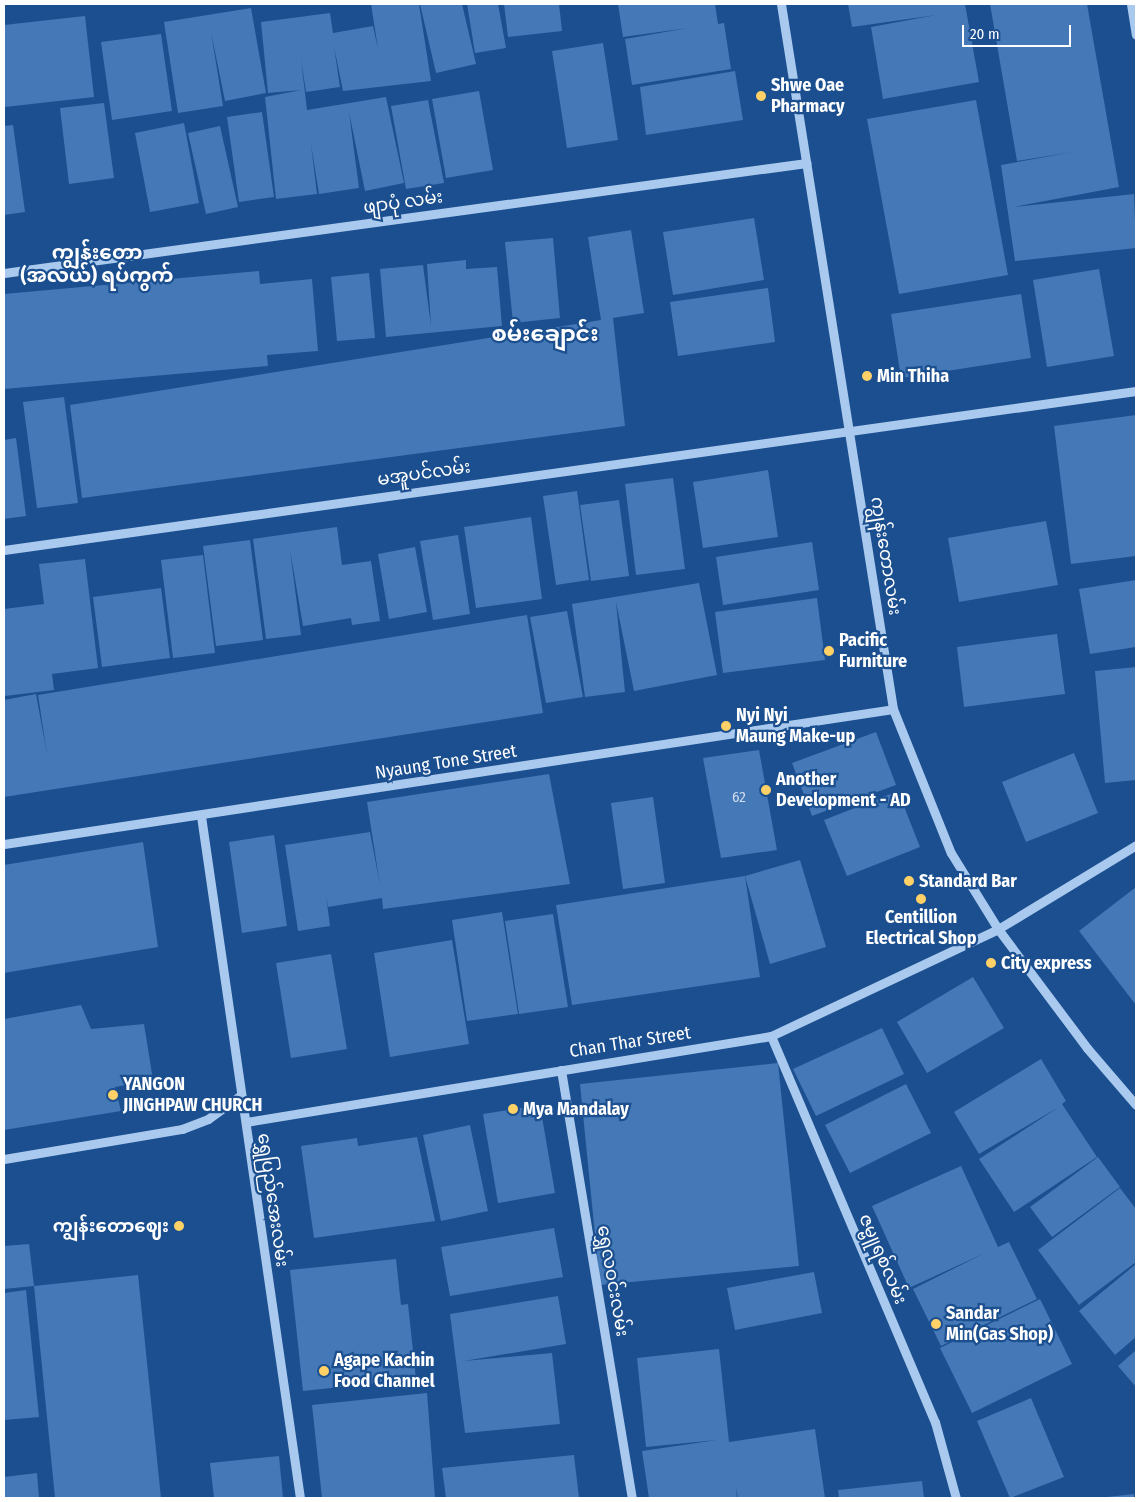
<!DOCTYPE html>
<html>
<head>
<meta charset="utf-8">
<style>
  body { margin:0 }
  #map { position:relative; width:1140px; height:1502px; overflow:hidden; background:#1b4f8f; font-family:"Fira Sans Condensed","Noto Sans Myanmar",sans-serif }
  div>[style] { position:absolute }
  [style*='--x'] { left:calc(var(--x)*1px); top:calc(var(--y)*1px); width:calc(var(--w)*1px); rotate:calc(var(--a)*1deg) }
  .building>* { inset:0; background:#4478b7 }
  .minor>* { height:9px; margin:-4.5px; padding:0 4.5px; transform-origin:4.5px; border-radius:4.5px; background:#a9c9ee }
  .dots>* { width:14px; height:14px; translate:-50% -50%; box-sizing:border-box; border:2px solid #1b4f8f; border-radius:50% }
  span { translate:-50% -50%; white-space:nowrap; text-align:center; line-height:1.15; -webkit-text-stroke:4.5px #1b4f8f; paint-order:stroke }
  .number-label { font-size:15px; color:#d0dded }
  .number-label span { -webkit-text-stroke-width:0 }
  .poi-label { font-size:18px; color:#fff; font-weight:700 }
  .left { translate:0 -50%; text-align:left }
  .right { translate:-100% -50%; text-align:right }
  .street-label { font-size:18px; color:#fff }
  .quarter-label { font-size:20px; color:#fff; font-weight:700 }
  .district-label { font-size:22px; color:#fff; font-weight:700 }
  .frame { position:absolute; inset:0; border:5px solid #fff; pointer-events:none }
  .scale { position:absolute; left:962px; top:25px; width:109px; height:22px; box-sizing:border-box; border:2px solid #fff; border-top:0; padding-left:6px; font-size:15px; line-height:18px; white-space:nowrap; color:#fff; -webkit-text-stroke:4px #1b4f8f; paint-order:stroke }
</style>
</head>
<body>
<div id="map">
  <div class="building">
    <i style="clip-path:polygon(371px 4px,419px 4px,431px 81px,343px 91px,334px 47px,340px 87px,306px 92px,301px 59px,307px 110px,386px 97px,404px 183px,365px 191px,349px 112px,359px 188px,319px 194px,311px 144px,317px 194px,276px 199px,265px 97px,301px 90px,268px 93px,261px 22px,330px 13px,333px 33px,373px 26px,378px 49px)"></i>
    <i style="clip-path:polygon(420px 4px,462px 4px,476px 64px,436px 73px)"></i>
    <i style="clip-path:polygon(467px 4px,498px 4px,506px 48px,475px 53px)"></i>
    <i style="clip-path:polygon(504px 4px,559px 4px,562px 31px,508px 37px)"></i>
    <i style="clip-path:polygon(618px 4px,715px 4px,718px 24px,724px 23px,731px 69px,632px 85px,625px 39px,688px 28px,623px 37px)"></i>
    <i style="clip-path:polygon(848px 4px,965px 4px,979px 82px,883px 99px,871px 27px,936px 15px,852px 27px)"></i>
    <i style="clip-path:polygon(990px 4px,1087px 4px,1119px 187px,1014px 207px,1134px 194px,1136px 248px,1015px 261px,1001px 165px,1073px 152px,1017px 161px)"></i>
    <i style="clip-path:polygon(251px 8px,266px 93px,225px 101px,211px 32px,223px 106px,178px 113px,164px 22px)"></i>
    <i style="clip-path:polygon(85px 16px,94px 97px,5px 107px,4px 25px)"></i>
    <i style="clip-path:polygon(161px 34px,172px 111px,112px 120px,101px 42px)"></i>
    <i style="clip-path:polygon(603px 43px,618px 140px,567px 148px,552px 51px)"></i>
    <i style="clip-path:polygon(735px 71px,743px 120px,646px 135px,640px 87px)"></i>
    <i style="clip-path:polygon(479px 91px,493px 170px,446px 178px,432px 99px)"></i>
    <i style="clip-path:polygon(428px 100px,444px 183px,406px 189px,391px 106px)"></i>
    <i style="clip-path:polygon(976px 100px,1008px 275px,899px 294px,867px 119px)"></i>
    <i style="clip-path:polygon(104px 103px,114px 178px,69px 184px,60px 108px)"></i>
    <i style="clip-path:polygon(262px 112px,274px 197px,239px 202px,227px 117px)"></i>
    <i style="clip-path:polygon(184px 123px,199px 203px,150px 212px,135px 133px)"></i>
    <i style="clip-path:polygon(13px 125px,25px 212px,4px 215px,4px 126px)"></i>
    <i style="clip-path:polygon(220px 126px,238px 207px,206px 214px,188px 133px)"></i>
    <i style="clip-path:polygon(754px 218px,764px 280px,673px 295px,663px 232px)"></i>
    <i style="clip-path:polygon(631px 230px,644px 313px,613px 318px,625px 426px,82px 498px,70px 405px,601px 320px,588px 237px)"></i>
    <i style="clip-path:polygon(553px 238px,560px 318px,513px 323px,505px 242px)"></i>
    <i style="clip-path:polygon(466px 260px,466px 269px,497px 267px,502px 326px,386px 337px,380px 269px,423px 265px,431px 326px,427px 264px)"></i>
    <i style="clip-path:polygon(1099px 269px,1114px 356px,1047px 367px,1033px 280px)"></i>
    <i style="clip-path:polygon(259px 271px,260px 284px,312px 279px,318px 351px,267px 355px,268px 366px,4px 389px,4px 294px)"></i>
    <i style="clip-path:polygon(369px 273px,375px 338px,337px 341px,331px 277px)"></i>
    <i style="clip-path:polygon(768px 288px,775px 342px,678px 356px,670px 302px)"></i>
    <i style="clip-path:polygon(1021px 294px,1031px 358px,901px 378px,891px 314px)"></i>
    <i style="clip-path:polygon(64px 397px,78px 503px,37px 508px,23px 402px)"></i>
    <i style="clip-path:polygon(1136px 415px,1136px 556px,1071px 564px,1054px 426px)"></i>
    <i style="clip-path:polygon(16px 438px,26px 516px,4px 519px,4px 440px)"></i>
    <i style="clip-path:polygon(768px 470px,778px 537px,703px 548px,693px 482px)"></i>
    <i style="clip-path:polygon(673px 478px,685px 569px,636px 575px,625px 484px)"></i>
    <i style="clip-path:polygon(577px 491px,589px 580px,556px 585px,543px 496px)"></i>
    <i style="clip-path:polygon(619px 500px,629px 576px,591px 581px,580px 505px)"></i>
    <i style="clip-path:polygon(531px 517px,542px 599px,476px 608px,464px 527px)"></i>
    <i style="clip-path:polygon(1046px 521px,1058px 585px,959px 602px,948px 538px)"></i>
    <i style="clip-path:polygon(337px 527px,342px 565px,371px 561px,380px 621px,352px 625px,351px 618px,303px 626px,290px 550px,301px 635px,266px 639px,253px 539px)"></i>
    <i style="clip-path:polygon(458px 535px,470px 614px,433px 620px,420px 541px)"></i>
    <i style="clip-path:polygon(250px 540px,263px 640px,216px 646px,203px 546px)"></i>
    <i style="clip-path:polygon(812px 542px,819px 590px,723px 605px,716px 557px)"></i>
    <i style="clip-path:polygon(415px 547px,427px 612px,389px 619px,378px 554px)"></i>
    <i style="clip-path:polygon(203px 555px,215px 653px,173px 658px,161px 560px)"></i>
    <i style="clip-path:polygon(85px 559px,98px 668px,52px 674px,54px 690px,5px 696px,4px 609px,44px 604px,39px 564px)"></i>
    <i style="clip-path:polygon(1136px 580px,1136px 647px,1090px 654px,1079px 589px)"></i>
    <i style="clip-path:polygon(699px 583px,717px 675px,634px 691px,616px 602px,625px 692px,585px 697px,572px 604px)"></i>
    <i style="clip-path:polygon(161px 588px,170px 658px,102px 667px,93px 597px)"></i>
    <i style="clip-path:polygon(817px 598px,825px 660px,723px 673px,715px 612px)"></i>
    <i style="clip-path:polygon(567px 611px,583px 697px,546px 703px,530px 617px)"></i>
    <i style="clip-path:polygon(527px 615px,543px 713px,4px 797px,4px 700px,36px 694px,47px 754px,38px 695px)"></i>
    <i style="clip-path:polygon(1057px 634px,1065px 694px,964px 707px,957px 647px)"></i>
    <i style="clip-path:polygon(1136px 667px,1136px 780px,1105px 783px,1095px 671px)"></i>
    <i style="clip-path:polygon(876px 732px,896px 785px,812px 816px,792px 763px)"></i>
    <i style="clip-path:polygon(759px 750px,777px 850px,721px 858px,703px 758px)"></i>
    <i style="clip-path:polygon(1074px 753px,1098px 813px,1026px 842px,1002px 782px)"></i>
    <i style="clip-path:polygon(549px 774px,570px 884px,383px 909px,382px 898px,328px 907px,326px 895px,330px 926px,298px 931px,285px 845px,370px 832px,380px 885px,367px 802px)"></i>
    <i style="clip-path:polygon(898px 791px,920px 847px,847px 876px,824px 820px)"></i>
    <i style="clip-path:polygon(653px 797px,665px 883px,623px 889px,611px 803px)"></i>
    <i style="clip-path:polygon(274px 835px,287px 926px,242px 933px,229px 842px)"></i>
    <i style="clip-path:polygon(143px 842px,158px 947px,4px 973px,4px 865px)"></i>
    <i style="clip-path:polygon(800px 860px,826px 947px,770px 964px,745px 876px)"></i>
    <i style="clip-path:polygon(745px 876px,760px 977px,572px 1005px,556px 905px)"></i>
    <i style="clip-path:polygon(1136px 887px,1136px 1005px,1079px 931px)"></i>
    <i style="clip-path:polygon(502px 912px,518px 1014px,467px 1021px,452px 920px)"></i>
    <i style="clip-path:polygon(553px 914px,568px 1007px,519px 1014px,505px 921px)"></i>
    <i style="clip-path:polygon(452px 940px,469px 1044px,390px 1057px,374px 953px)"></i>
    <i style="clip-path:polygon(331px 954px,347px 1049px,291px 1058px,276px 963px)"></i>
    <i style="clip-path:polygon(973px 977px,1004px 1028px,927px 1073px,897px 1022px)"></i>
    <i style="clip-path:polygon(81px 1005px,91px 1029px,144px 1024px,153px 1080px,115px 1087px,121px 1111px,4px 1130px,4px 1019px)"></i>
    <i style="clip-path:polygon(882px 1028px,904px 1074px,816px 1116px,793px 1069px)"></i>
    <i style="clip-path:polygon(1041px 1059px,1066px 1101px,1062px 1104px,1097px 1157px,1014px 1212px,979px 1159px,1059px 1107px,979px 1154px,954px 1112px)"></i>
    <i style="clip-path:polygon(778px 1063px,799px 1266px,600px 1285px,580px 1084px)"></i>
    <i style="clip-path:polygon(906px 1084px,931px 1133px,850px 1173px,825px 1125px)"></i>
    <i style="clip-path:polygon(540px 1105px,555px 1193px,498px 1203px,483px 1114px)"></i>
    <i style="clip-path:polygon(470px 1125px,488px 1211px,441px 1221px,423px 1135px)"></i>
    <i style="clip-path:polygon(417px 1137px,435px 1221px,314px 1238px,301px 1146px,357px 1138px,358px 1146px)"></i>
    <i style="clip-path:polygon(1098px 1157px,1120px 1187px,1052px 1237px,1030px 1207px)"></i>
    <i style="clip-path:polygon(961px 1166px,998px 1247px,1009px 1242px,1037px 1299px,941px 1346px,913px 1289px,985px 1253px,909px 1288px,872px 1206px)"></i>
    <i style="clip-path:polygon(1120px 1188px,1136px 1209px,1136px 1262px,1079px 1305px,1038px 1250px)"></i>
    <i style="clip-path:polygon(554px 1228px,563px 1277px,450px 1296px,441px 1247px)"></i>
    <i style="clip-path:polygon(29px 1244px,34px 1286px,4px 1289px,4px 1246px)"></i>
    <i style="clip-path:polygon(396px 1259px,401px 1305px,408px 1304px,416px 1379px,303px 1391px,290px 1270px)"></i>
    <i style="clip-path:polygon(1136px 1264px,1136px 1337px,1115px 1355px,1079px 1311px)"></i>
    <i style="clip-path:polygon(814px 1272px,822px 1313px,735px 1330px,727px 1288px)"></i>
    <i style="clip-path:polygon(138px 1275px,161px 1498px,55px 1498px,34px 1286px)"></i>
    <i style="clip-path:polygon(26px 1290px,39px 1417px,4px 1420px,4px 1293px)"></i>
    <i style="clip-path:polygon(558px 1296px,566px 1344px,464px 1361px,552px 1353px,560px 1424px,465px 1433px,450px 1314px)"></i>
    <i style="clip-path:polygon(1040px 1299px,1072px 1364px,972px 1413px,940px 1348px)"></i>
    <i style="clip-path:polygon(719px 1349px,729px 1442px,815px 1429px,825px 1498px,738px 1498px,736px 1488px,737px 1498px,649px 1498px,642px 1451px,717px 1440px,646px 1447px,637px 1358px)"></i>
    <i style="clip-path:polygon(1136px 1350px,1136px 1387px,1118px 1366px)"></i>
    <i style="clip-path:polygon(427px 1393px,435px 1498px,322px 1498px,312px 1405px)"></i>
    <i style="clip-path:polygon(1031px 1398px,1064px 1477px,1010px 1498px,977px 1421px)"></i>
    <i style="clip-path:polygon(574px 1455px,579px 1498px,446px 1498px,442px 1468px)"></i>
    <i style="clip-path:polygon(279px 1456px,283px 1498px,214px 1498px,210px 1463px)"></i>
    <i style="clip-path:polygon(37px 1473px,39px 1498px,4px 1498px,4px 1477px)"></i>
    <i style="clip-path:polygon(922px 1481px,924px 1498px,839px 1498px,838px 1490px)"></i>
    <i style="clip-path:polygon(1134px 1494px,1134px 1498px,1107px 1498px,1107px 1497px)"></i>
  </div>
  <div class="minor">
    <i style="--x:781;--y:4;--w:714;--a:80.97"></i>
    <i style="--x:893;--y:709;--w:155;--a:68.1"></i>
    <i style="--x:951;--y:853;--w:89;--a:58.3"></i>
    <i style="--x:998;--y:929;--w:149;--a:53.2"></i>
    <i style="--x:1087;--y:1048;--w:75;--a:49.3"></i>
    <i style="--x:1131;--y:4;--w:31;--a:81"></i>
    <i style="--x:4;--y:273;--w:810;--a:-7.81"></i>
    <i style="--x:4;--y:550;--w:1143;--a:-8"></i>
    <i style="--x:201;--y:816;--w:689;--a:81.74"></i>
    <i style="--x:4;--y:844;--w:899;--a:-8.63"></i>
    <i style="--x:771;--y:1036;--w:419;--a:67"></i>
    <i style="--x:935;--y:1422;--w:79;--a:74.6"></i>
    <i style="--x:561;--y:1070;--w:434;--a:80.6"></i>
    <i style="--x:246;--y:1122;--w:532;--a:-9.3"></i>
    <i style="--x:771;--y:1036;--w:251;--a:-25.2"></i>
    <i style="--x:998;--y:929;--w:162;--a:-31.3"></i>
    <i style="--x:4;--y:1159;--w:181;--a:-9.6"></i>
    <i style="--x:182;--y:1129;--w:28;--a:-21"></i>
    <i style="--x:208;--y:1119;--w:41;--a:-36"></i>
  </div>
  <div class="dots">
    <i style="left:761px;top:96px;background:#ffd166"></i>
    <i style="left:867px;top:376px;background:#ffd166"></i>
    <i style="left:829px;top:651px;background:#ffd166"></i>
    <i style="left:726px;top:726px;background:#ffd166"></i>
    <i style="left:766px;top:790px;background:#ffd166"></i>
    <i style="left:909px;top:881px;background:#ffd166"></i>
    <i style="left:921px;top:899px;background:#ffd166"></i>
    <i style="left:991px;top:963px;background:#ffd166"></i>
    <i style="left:113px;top:1095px;background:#ffd166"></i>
    <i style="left:513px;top:1109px;background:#ffd166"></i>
    <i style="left:179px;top:1226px;background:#ffd166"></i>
    <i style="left:936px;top:1324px;background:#ffd166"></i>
    <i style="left:324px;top:1371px;background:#ffd166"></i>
  </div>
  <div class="number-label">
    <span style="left:739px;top:798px">62</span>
  </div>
  <div class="poi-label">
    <span class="left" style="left:771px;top:96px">Shwe Oae<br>Pharmacy</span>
    <span class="left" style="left:877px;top:376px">Min Thiha</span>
    <span class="left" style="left:839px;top:651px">Pacific<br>Furniture</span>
    <span class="left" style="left:736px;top:726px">Nyi Nyi<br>Maung Make-up</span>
    <span class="left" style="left:776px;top:790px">Another<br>Development - AD</span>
    <span class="left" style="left:919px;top:881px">Standard Bar</span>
    <span style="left:921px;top:928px">Centillion<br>Electrical Shop</span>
    <span class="left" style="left:1001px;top:963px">City express</span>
    <span class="left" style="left:123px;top:1095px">YANGON<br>JINGHPAW CHURCH</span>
    <span class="left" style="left:523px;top:1109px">Mya Mandalay</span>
    <span class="right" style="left:169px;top:1226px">ကျွန်းတောဈေး</span>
    <span class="left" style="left:946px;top:1324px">Sandar<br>Min(Gas Shop)</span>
    <span class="left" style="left:334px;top:1371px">Agape Kachin<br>Food Channel</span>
  </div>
  <div class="street-label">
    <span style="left:403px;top:202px;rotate:-8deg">ဖျာပုံ လမ်း</span>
    <span style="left:424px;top:473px;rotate:-8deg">မအူပင်လမ်း</span>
    <span style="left:886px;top:556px;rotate:81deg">ကျွန်းတောလမ်း</span>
    <span style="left:446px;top:762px;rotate:-9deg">Nyaung Tone Street</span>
    <span style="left:630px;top:1042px;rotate:-9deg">Chan Thar Street</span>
    <span style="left:273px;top:1200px;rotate:82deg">ရွှေပြည်အေးလမ်း</span>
    <span style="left:883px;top:1259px;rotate:67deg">ဇမ္ဗူရစ်လမ်း</span>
    <span style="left:613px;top:1281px;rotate:80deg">ရွှေလဝင်းလမ်း</span>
  </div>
  <div class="quarter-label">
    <span style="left:97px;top:264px">ကျွန်းတော<br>(အလယ်) ရပ်ကွက်</span>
  </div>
  <div class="district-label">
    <span style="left:545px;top:334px">စမ်းချောင်း</span>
  </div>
  <div class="frame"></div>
  <div class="scale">20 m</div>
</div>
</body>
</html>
